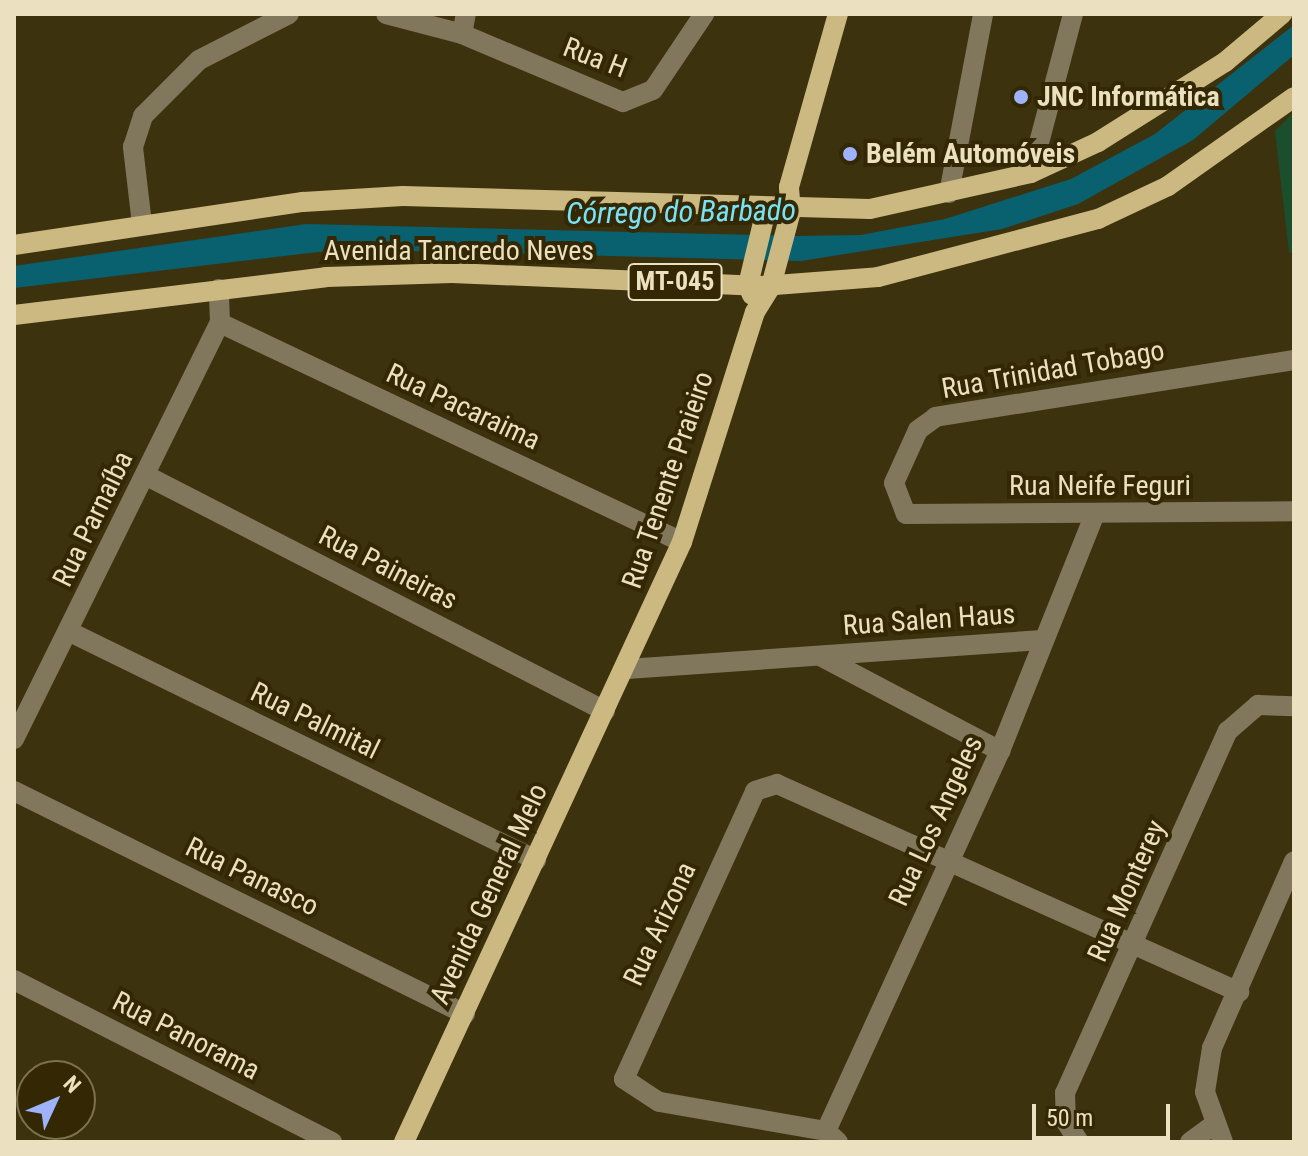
<!DOCTYPE html>
<html>
<head>
<meta charset="utf-8">
<style>
  body { margin:0 }
  #map { position:relative; width:1308px; height:1156px; overflow:hidden; background:#3d320e; font-family:"Roboto Condensed",sans-serif }
  div>[style] { position:absolute }
  [style*='--x'] { left:calc(var(--x)*1px); top:calc(var(--y)*1px); width:calc(var(--w)*1px); rotate:calc(var(--a)*1deg) }
  .green>* { inset:0; background:#1b4e2d }
  .water>* { inset:0; background:#09616f }
  .minor>* { height:20px; margin:-10px; padding:0 10px; transform-origin:10px; border-radius:10px; background:#80775c }
  .major>* { height:20px; margin:-10px; padding:0 10px; transform-origin:10px; border-radius:10px; background:#ccb981 }
  .dots>* { width:22px; height:22px; translate:-50% -50%; box-sizing:border-box; border:4px solid #332803; border-radius:50% }
  span { translate:-50% -50%; white-space:nowrap; text-align:center; line-height:1.15; -webkit-text-stroke:8px #332803; paint-order:stroke }
  .shield-label span { padding:2px 6px; background:#332803; border:2px solid; border-radius:6px; -webkit-text-stroke-width:0 }
  .shield-label { font-size:26px; color:#ebe0bf; font-weight:700 }
  .street-label { font-size:28px; color:#ebe0bf }
  .poi-label { font-size:28px; color:#ebe0bf; font-weight:700 }
  .left { translate:0 -50%; text-align:left }
  .water-label { font-size:30px; color:#7ae2f7; font-style:italic }
  .frame { position:absolute; inset:0; border:16px solid #ebe0bf; pointer-events:none }
  .north { position:absolute; left:16px; top:1060px; width:80px; height:80px; box-sizing:border-box; background:#332803; border:2px solid #7d724e; border-radius:50%; rotate:46deg; font-size:22px; font-weight:700; line-height:32px; text-align:center; color:#ebe0bf }
  .north::after { content:''; display:block; margin:auto; width:28px; height:36px; background:#9fb3fd; clip-path:polygon(50% 0,100% 100%,50% 72%,0 100%) }
  .scale { position:absolute; left:1032px; top:1104px; width:138px; height:36px; box-sizing:border-box; border:4px solid #ebe0bf; border-top:0; padding-left:10px; font-size:24px; line-height:28px; white-space:nowrap; color:#ebe0bf; -webkit-text-stroke:6px #332803; paint-order:stroke }
</style>
</head>
<body>
<div id="map">
  <div class="green">
    <i style="clip-path:polygon(1294px 112px,1294px 252px,1289px 253px,1275px 131px)"></i>
  </div>
  <div class="water">
    <i style="clip-path:polygon(1294px 25px,1294px 55px,1193px 140px,1078px 204px,1002px 229px,801px 261px,343px 249px,14px 288px,14px 266px,306px 224px,796px 236px,861px 235px,945px 219px,1071px 179px,1155px 134px)"></i>
  </div>
  <div class="minor">
    <i style="--x:386;--y:14;--w:79;--a:14.7"></i>
    <i style="--x:462;--y:34;--w:175;--a:22.9"></i>
    <i style="--x:623;--y:102;--w:32;--a:-22"></i>
    <i style="--x:653;--y:90;--w:92;--a:-56.1"></i>
    <i style="--x:462;--y:34;--w:20;--a:-79"></i>
    <i style="--x:1031;--y:173;--w:164;--a:-75.2"></i>
    <i style="--x:949;--y:193;--w:182;--a:-79.2"></i>
    <i style="--x:142;--y:224;--w:78;--a:-96.7"></i>
    <i style="--x:133;--y:147;--w:33;--a:-72"></i>
    <i style="--x:143;--y:116;--w:79;--a:-45"></i>
    <i style="--x:199;--y:60;--w:101;--a:-27.1"></i>
    <i style="--x:220;--y:323;--w:511;--a:25.36"></i>
    <i style="--x:1294;--y:360;--w:363;--a:171"></i>
    <i style="--x:936;--y:417;--w:22;--a:144"></i>
    <i style="--x:918;--y:430;--w:58;--a:114.4"></i>
    <i style="--x:894;--y:483;--w:33;--a:69"></i>
    <i style="--x:906;--y:514;--w:388;--a:-0.4"></i>
    <i style="--x:145;--y:475;--w:517;--a:27.16"></i>
    <i style="--x:70;--y:632;--w:519;--a:26.07"></i>
    <i style="--x:820;--y:656;--w:204;--a:27.8"></i>
    <i style="--x:627;--y:669;--w:416;--a:-4"></i>
    <i style="--x:14;--y:739;--w:464;--a:-63.7"></i>
    <i style="--x:220;--y:323;--w:34;--a:-92"></i>
    <i style="--x:14;--y:791;--w:503;--a:26.31"></i>
    <i style="--x:14;--y:980;--w:357;--a:27"></i>
    <i style="--x:826;--y:1131;--w:169;--a:-170.1"></i>
    <i style="--x:659;--y:1102;--w:42;--a:-146.7"></i>
    <i style="--x:624;--y:1079;--w:316;--a:-65.5"></i>
    <i style="--x:755;--y:791;--w:23;--a:-18"></i>
    <i style="--x:777;--y:784;--w:507;--a:24.24"></i>
    <i style="--x:838;--y:1142;--w:16;--a:-137"></i>
    <i style="--x:826;--y:1131;--w:418;--a:-65.4"></i>
    <i style="--x:1000;--y:751;--w:253;--a:-68.2"></i>
    <i style="--x:1079;--y:1142;--w:24;--a:-123"></i>
    <i style="--x:1066;--y:1122;--w:29;--a:-92"></i>
    <i style="--x:1065;--y:1093;--w:397;--a:-65.8"></i>
    <i style="--x:1228;--y:731;--w:40;--a:-41"></i>
    <i style="--x:1258;--y:705;--w:36;--a:2"></i>
    <i style="--x:1190;--y:1142;--w:27;--a:-36"></i>
    <i style="--x:1223;--y:1142;--w:53;--a:-109.8"></i>
    <i style="--x:1205;--y:1092;--w:45;--a:-81"></i>
    <i style="--x:1212;--y:1048;--w:204;--a:-66.3"></i>
  </div>
  <div class="major">
    <i style="--x:14;--y:245;--w:292;--a:-8.5"></i>
    <i style="--x:303;--y:202;--w:100;--a:-3.4"></i>
    <i style="--x:403;--y:196;--w:467;--a:1.6"></i>
    <i style="--x:870;--y:209;--w:165;--a:-12.6"></i>
    <i style="--x:1031;--y:173;--w:74;--a:-24.8"></i>
    <i style="--x:1098;--y:142;--w:150;--a:-32.2"></i>
    <i style="--x:1225;--y:62;--w:75;--a:-40.1"></i>
    <i style="--x:752;--y:295;--w:11;--a:-112"></i>
    <i style="--x:748;--y:285;--w:77;--a:-76.5"></i>
    <i style="--x:14;--y:315;--w:314;--a:-6.9"></i>
    <i style="--x:326;--y:277;--w:126;--a:-1.8"></i>
    <i style="--x:452;--y:273;--w:310;--a:2.4"></i>
    <i style="--x:762;--y:286;--w:116;--a:-4.4"></i>
    <i style="--x:878;--y:277;--w:228;--a:-14.8"></i>
    <i style="--x:1098;--y:219;--w:77;--a:-25.2"></i>
    <i style="--x:1168;--y:186;--w:154;--a:-35.2"></i>
    <i style="--x:404;--y:1142;--w:661;--a:-65.14"></i>
    <i style="--x:682;--y:542;--w:241;--a:-72.4"></i>
    <i style="--x:755;--y:312;--w:31;--a:-58"></i>
    <i style="--x:771;--y:286;--w:78;--a:-75.1"></i>
    <i style="--x:791;--y:211;--w:24;--a:-95"></i>
    <i style="--x:789;--y:187;--w:180;--a:-74.2"></i>
  </div>
  <div class="dots">
    <i style="left:1021px;top:97px;background:#9fb3fd"></i>
    <i style="left:850px;top:154px;background:#9fb3fd"></i>
  </div>
  <div class="shield-label">
    <span style="left:675px;top:282px">MT-045</span>
  </div>
  <div class="street-label">
    <span style="left:595px;top:58px;rotate:21deg">Rua H</span>
    <span style="left:459px;top:251px">Avenida Tancredo Neves</span>
    <span style="left:1053px;top:370px;rotate:-10deg">Rua Trinidad Tobago</span>
    <span style="left:463px;top:407px;rotate:25deg">Rua Pacaraima</span>
    <span style="left:668px;top:480px;rotate:-71deg">Rua Tenente Praieiro</span>
    <span style="left:1100px;top:486px">Rua Neife Feguri</span>
    <span style="left:93px;top:519px;rotate:-64deg">Rua Parnaíba</span>
    <span style="left:388px;top:568px;rotate:27deg">Rua Paineiras</span>
    <span style="left:929px;top:620px;rotate:-4deg">Rua Salen Haus</span>
    <span style="left:315px;top:721px;rotate:26deg">Rua Palmital</span>
    <span style="left:936px;top:821px;rotate:-65deg">Rua Los Angeles</span>
    <span style="left:252px;top:877px;rotate:26deg">Rua Panasco</span>
    <span style="left:1127px;top:891px;rotate:-66deg">Rua Monterey</span>
    <span style="left:489px;top:894px;rotate:-65deg">Avenida General Melo</span>
    <span style="left:660px;top:924px;rotate:-65deg">Rua Arizona</span>
    <span style="left:186px;top:1036px;rotate:27deg">Rua Panorama</span>
  </div>
  <div class="poi-label">
    <span class="left" style="left:1037px;top:97px">JNC Informática</span>
    <span class="left" style="left:866px;top:154px">Belém Automóveis</span>
  </div>
  <div class="water-label">
    <span style="left:681px;top:212px;rotate:-1deg">Córrego do Barbado</span>
  </div>
  <div class="frame"></div>
  <div class="north">N</div>
  <div class="scale">50 m</div>
</div>
</body>
</html>
